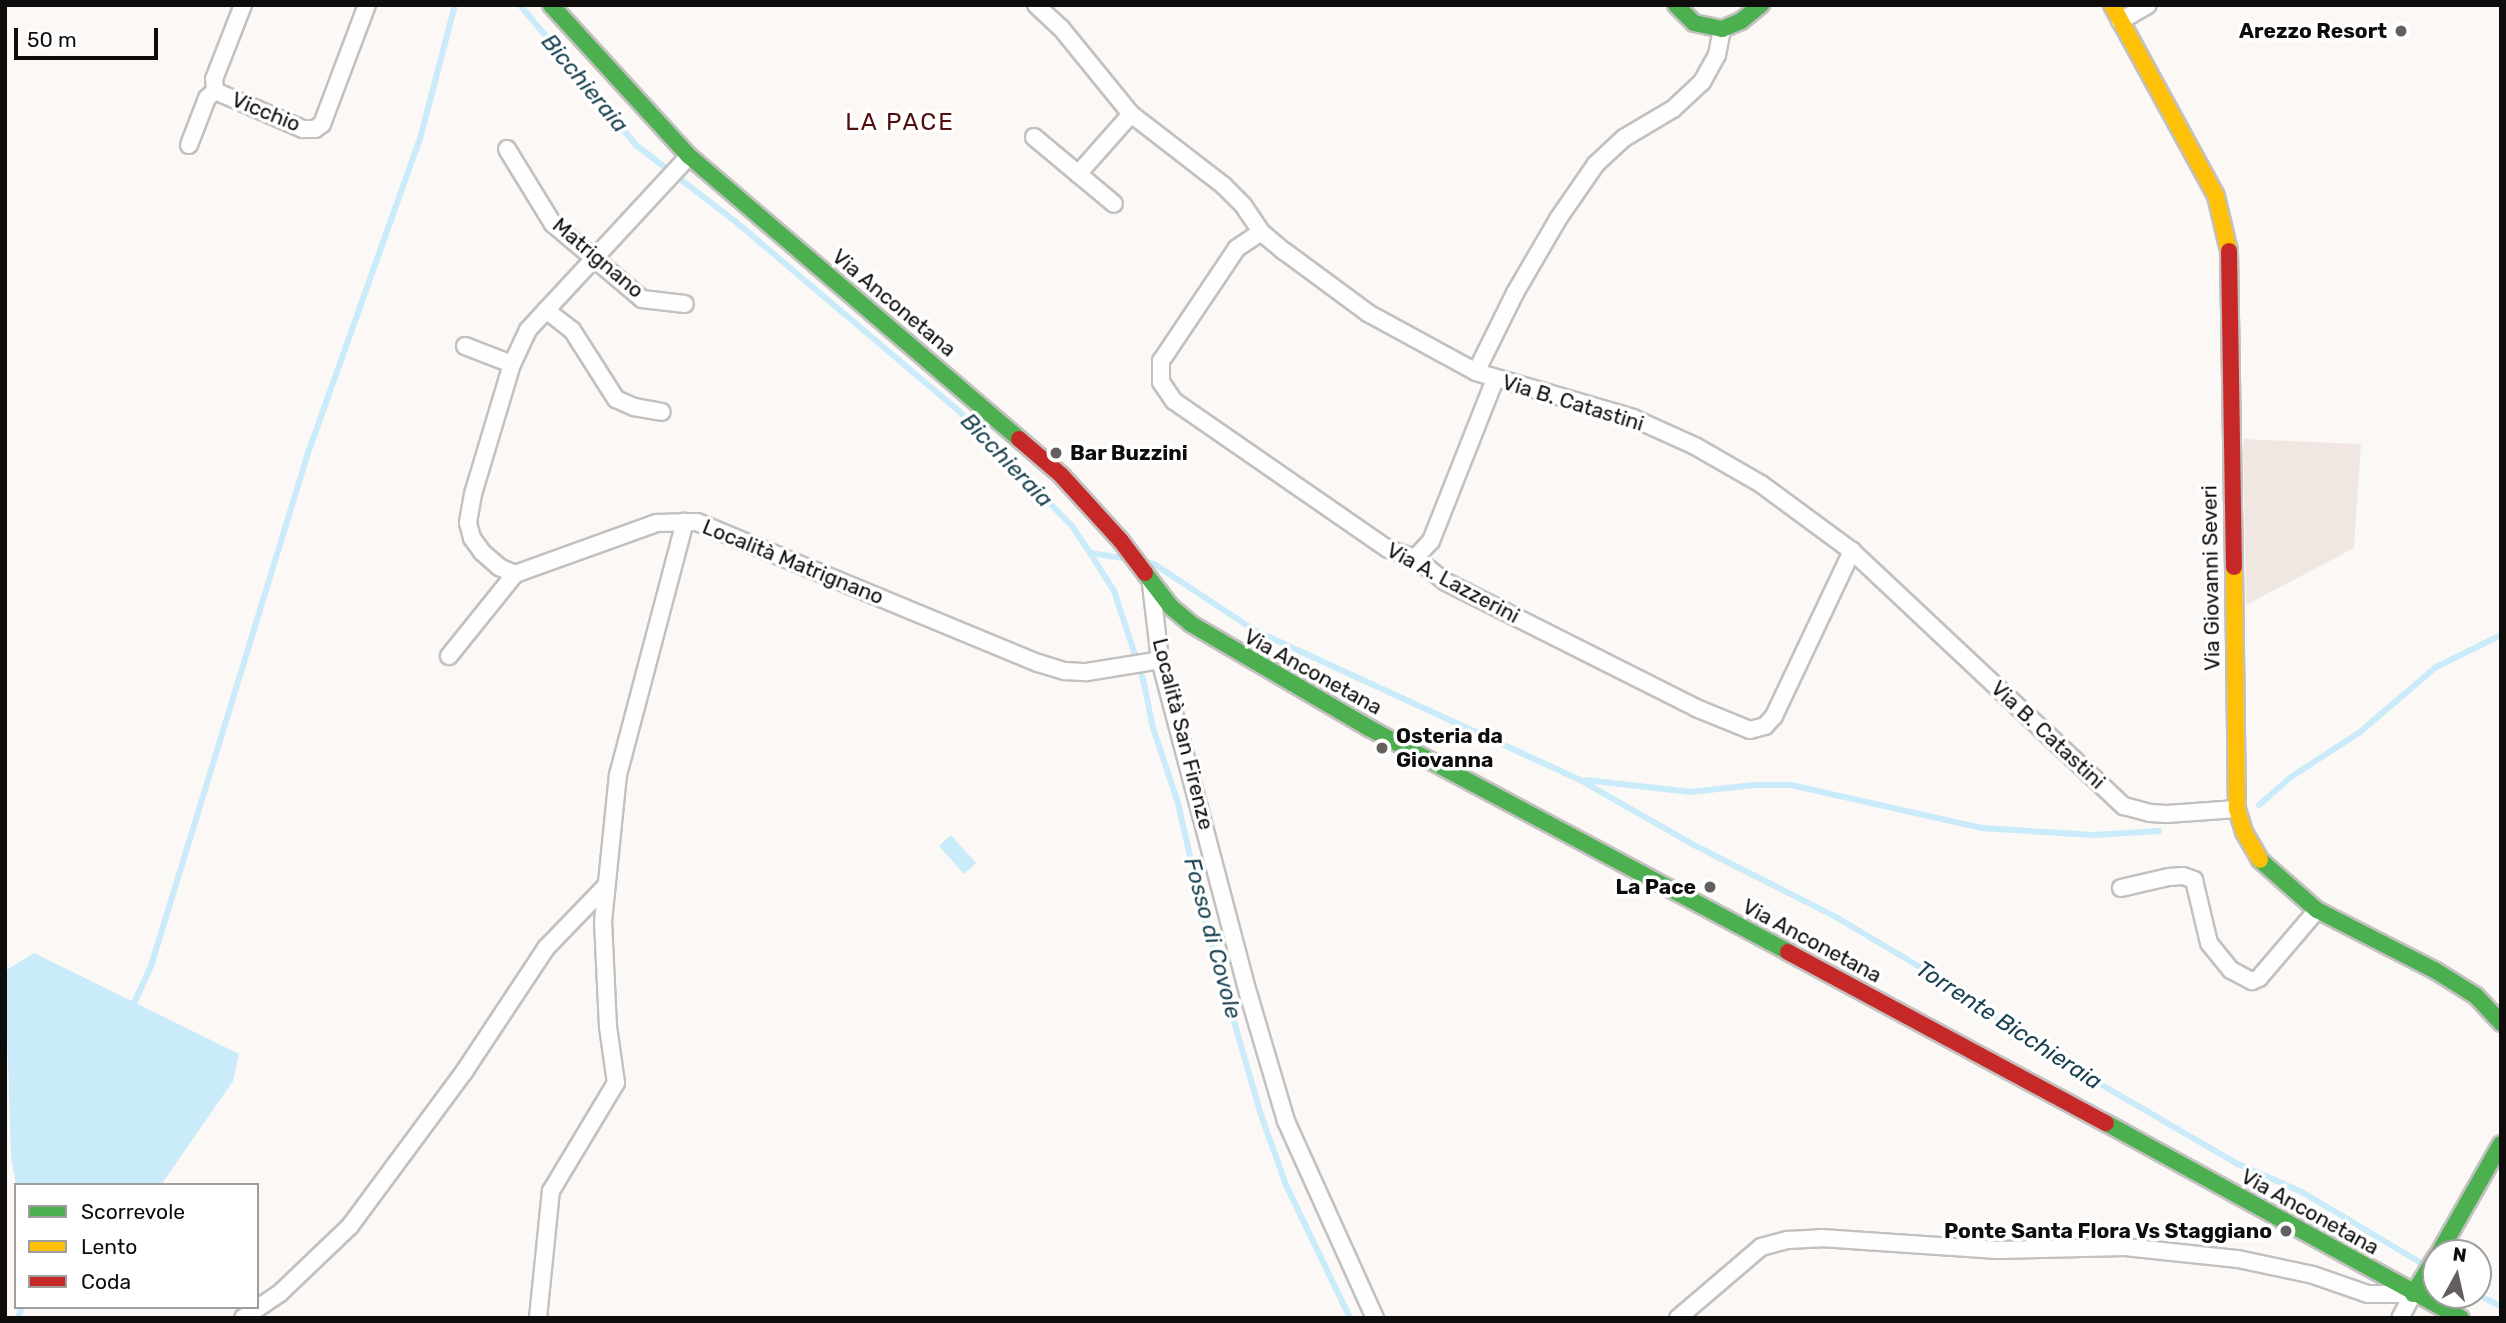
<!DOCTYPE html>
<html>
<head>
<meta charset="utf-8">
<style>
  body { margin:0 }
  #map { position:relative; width:2506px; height:1323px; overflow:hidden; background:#fcf8f6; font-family:Rubik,sans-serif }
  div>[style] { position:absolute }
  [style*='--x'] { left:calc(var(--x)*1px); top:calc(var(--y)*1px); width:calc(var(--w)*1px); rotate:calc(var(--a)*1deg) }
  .built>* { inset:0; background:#f0e7e3 }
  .water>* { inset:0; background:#c9ebfa }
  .stream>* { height:6px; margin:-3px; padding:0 3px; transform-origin:3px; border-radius:3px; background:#c9ebfa }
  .roads { filter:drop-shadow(2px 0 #c3c1c0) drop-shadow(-2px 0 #c3c1c0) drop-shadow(0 2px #c3c1c0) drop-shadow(0 -2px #c3c1c0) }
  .street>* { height:16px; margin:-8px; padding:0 8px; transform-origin:8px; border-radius:8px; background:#fffefe }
  .fast>* { height:16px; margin:-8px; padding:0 8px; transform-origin:8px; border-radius:8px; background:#4caf50 }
  .slow>* { height:16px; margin:-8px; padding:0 8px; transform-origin:8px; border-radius:8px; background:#ffc107 }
  .jam>* { height:16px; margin:-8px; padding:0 8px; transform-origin:8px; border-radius:8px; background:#c62828 }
  .dots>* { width:19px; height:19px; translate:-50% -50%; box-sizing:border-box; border:4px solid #fff; border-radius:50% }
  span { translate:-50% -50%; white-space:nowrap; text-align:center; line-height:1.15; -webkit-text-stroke:7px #fff; paint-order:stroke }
  .poi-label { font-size:21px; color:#0f0d0c; font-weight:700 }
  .right { translate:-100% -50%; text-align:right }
  .left { translate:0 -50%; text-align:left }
  .street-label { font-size:21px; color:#0f0d0c }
  .water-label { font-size:23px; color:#1a4252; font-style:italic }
  .quarter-label { font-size:24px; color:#520e0c; letter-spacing:2px }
  .frame { position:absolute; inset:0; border:7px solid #0f0d0c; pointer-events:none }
  .legend { position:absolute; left:14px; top:1183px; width:245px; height:126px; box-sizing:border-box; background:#fff; border:2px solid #9f9e9e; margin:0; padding:9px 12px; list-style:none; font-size:21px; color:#0f0d0c }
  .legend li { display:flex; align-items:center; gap:14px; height:35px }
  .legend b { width:35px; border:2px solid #9f9e9e }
  .north { position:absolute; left:2422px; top:1239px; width:70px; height:70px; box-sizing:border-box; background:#fff; border:2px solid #9f9e9e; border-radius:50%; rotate:8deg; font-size:19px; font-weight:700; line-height:28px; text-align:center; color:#0f0d0c }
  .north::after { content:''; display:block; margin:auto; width:24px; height:32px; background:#625f5e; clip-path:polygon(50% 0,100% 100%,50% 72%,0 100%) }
  .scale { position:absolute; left:14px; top:28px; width:144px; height:32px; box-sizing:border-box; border:4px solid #0f0d0c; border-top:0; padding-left:9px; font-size:21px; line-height:24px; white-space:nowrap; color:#0f0d0c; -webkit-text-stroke:5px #fff; paint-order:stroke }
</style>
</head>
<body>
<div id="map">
  <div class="built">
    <i style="clip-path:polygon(2243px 439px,2361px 444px,2354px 548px,2246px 605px)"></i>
  </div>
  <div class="water">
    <i style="clip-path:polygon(951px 835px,976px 863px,964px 874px,939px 846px)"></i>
    <i style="clip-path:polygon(34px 953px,239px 1054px,233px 1081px,161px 1185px,16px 1185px,11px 1157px,5px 971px)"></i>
  </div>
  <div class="stream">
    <i style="--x:520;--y:5;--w:182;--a:50.4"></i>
    <i style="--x:636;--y:145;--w:126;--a:37.6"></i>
    <i style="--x:736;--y:222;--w:291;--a:40.3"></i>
    <i style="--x:958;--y:410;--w:163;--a:45.5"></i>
    <i style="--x:1072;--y:526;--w:32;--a:56"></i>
    <i style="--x:1090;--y:553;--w:36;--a:9"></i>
    <i style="--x:1090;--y:553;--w:45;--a:57.7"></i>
    <i style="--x:1114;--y:591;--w:93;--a:71.8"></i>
    <i style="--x:1143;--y:679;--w:50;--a:78.5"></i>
    <i style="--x:1153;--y:728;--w:79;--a:71.6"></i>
    <i style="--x:1178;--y:803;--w:114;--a:77.3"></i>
    <i style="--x:1203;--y:914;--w:206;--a:73.9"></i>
    <i style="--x:1260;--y:1112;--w:77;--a:70.4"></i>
    <i style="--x:1286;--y:1185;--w:148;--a:64.3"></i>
    <i style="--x:1144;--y:562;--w:10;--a:11"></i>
    <i style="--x:1154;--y:564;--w:120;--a:33.4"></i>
    <i style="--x:1254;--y:630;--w:359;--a:24.7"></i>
    <i style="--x:1580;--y:780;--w:129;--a:29.7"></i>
    <i style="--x:1692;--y:844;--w:161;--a:26.9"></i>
    <i style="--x:1836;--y:917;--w:127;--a:30.8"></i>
    <i style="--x:1945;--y:982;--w:138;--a:34.4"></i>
    <i style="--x:2059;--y:1060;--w:207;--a:30.2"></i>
    <i style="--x:2238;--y:1164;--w:70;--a:23.6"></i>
    <i style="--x:2302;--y:1192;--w:144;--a:30.8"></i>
    <i style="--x:1586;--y:780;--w:105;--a:6.6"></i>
    <i style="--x:1690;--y:792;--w:65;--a:-6.1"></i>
    <i style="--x:1755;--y:785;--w:36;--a:0"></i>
    <i style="--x:1791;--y:785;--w:196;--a:12.7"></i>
    <i style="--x:1982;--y:828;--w:112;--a:3.6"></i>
    <i style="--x:2094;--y:835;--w:65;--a:-3.5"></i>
    <i style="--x:2259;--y:805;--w:43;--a:-41.2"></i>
    <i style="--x:2291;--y:777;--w:82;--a:-33.1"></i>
    <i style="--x:2360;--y:732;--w:100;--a:-40.5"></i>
    <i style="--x:2436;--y:667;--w:72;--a:-26.2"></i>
    <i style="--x:131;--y:1010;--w:48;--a:-65.6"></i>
    <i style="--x:151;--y:966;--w:536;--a:-72.98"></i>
    <i style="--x:308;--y:453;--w:333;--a:-70.4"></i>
    <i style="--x:420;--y:139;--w:138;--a:-75.4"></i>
    <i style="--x:2478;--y:1295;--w:25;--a:26"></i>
    <i style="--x:18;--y:1318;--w:12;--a:-70"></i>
  </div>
  <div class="roads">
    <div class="street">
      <i style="--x:243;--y:5;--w:79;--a:111.4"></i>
      <i style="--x:214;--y:79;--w:12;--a:85"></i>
      <i style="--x:215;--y:91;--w:96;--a:23.4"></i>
      <i style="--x:303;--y:129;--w:12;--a:0"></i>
      <i style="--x:315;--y:129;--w:9;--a:-36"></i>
      <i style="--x:322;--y:124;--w:127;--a:-69.3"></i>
      <i style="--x:1036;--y:5;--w:34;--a:43"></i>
      <i style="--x:1061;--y:28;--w:111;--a:50.9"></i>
      <i style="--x:1131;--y:114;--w:118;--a:37.7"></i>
      <i style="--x:1224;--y:186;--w:27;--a:45"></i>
      <i style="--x:1243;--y:205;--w:32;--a:56"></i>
      <i style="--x:1261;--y:232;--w:30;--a:40"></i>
      <i style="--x:1284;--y:251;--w:104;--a:36.4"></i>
      <i style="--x:1368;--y:313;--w:123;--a:28.6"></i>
      <i style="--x:1476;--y:372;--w:164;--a:16.3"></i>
      <i style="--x:1633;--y:418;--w:68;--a:24.3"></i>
      <i style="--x:1695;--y:446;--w:76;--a:29.9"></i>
      <i style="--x:1761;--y:484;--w:113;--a:36.4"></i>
      <i style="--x:1852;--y:551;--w:373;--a:43.2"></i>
      <i style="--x:2124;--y:806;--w:27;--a:15"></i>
      <i style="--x:2150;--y:813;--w:17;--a:3"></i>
      <i style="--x:2167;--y:814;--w:70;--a:-4.1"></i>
      <i style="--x:2120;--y:21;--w:32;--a:-30"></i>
      <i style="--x:1034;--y:137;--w:104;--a:39.9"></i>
      <i style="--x:189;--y:145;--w:50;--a:-69"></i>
      <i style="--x:207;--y:98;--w:11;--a:-41"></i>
      <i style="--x:507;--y:149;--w:88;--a:58.5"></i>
      <i style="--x:553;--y:224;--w:116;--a:40.1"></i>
      <i style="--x:642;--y:299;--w:43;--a:6.6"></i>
      <i style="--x:689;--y:156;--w:237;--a:132.8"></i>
      <i style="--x:528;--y:330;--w:38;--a:115"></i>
      <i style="--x:512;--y:364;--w:136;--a:106.7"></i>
      <i style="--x:473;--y:494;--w:29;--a:100"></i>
      <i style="--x:468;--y:523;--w:16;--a:75"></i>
      <i style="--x:472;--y:538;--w:17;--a:54"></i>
      <i style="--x:482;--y:552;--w:23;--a:41"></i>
      <i style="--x:499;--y:567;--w:17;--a:24"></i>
      <i style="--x:515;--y:574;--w:151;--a:-19.8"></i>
      <i style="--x:657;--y:523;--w:40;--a:-1.4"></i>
      <i style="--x:697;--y:522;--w:369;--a:22.5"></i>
      <i style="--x:1038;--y:663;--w:28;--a:17"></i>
      <i style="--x:1065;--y:671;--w:22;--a:3"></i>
      <i style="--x:1087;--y:672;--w:74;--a:-9.3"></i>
      <i style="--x:1078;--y:174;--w:80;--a:-48.5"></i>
      <i style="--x:1261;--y:232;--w:29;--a:146"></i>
      <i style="--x:1237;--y:248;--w:136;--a:123.9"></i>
      <i style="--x:1161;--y:361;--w:21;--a:90"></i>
      <i style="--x:1161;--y:382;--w:23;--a:56"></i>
      <i style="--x:1174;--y:401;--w:260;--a:34.7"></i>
      <i style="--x:1388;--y:549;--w:28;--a:18"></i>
      <i style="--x:1415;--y:558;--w:39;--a:38"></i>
      <i style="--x:1446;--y:582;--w:280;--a:26.7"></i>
      <i style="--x:1696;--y:708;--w:58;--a:22.2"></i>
      <i style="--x:1750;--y:730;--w:16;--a:-15"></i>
      <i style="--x:1765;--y:726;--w:13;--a:-48"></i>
      <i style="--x:1774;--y:716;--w:183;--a:-64.7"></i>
      <i style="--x:546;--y:310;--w:33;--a:38"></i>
      <i style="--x:572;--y:330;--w:82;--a:57.5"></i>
      <i style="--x:616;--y:399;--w:20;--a:24"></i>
      <i style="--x:634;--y:407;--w:28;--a:10"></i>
      <i style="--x:465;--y:346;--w:50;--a:21"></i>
      <i style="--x:1476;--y:372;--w:88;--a:-63.7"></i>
      <i style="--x:1515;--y:293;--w:86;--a:-59.8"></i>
      <i style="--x:1558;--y:219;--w:67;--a:-55.4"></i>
      <i style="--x:1596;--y:164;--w:38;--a:-43"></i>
      <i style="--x:1624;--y:138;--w:57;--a:-30.6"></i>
      <i style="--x:1673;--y:109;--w:40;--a:-43"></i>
      <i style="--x:1702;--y:82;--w:31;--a:-61"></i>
      <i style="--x:1717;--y:55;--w:26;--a:-79"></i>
      <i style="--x:1415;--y:558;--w:23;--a:-47"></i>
      <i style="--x:1431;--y:541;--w:174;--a:-68.4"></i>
      <i style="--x:1151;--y:584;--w:77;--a:83.2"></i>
      <i style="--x:1160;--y:660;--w:348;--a:75.2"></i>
      <i style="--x:1249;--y:996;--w:130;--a:73.5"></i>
      <i style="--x:1286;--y:1121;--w:216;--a:65.7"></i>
      <i style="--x:449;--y:656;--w:105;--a:-51.2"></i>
      <i style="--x:2121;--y:888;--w:49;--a:-12.9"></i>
      <i style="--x:2169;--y:877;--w:14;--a:-4"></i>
      <i style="--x:2183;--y:876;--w:12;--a:20"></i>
      <i style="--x:2194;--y:880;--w:65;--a:76.6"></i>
      <i style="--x:2209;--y:943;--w:35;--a:51"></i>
      <i style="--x:2231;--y:970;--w:24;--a:28"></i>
      <i style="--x:2252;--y:981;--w:8;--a:-23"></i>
      <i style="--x:2259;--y:978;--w:89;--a:-49.5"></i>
      <i style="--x:243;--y:1318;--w:45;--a:-34"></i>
      <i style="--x:280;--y:1293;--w:97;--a:-43.7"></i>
      <i style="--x:350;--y:1226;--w:192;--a:-53.5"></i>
      <i style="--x:464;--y:1072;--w:149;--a:-56.5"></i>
      <i style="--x:546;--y:948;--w:85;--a:-46"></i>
      <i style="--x:538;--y:1318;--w:128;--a:-84.2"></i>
      <i style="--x:551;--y:1191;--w:126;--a:-59"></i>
      <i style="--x:616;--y:1083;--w:57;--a:-98.1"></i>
      <i style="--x:608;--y:1027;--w:105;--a:-92.7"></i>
      <i style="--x:603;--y:922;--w:148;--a:-84.2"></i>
      <i style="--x:618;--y:775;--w:262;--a:-75.2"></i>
      <i style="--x:1678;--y:1318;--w:109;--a:-40.5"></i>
      <i style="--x:1761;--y:1247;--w:28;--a:-15"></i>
      <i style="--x:1788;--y:1240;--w:33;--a:-3"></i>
      <i style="--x:1821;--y:1238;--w:177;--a:3.9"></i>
      <i style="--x:1998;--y:1250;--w:127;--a:-1.4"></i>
      <i style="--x:2125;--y:1247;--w:114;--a:6.1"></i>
      <i style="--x:2238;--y:1259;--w:77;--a:12"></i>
      <i style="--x:2313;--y:1275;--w:58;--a:19.1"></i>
      <i style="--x:2368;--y:1294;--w:45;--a:0"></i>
      <i style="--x:2413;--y:1294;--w:27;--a:118"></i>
    </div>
    <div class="fast">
      <i style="--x:551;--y:5;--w:205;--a:47.6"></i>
      <i style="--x:689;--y:156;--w:435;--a:40.6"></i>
      <i style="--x:1676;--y:5;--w:25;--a:45"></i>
      <i style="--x:1694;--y:23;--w:29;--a:12"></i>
      <i style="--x:1722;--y:29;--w:21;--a:-23"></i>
      <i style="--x:1741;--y:21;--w:26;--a:-39"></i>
      <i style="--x:1145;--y:573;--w:43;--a:52.6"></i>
      <i style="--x:1171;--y:607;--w:26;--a:40"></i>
      <i style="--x:1191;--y:624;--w:206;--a:30.3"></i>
      <i style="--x:1369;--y:728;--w:475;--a:28.1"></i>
      <i style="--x:2260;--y:860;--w:76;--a:41.3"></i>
      <i style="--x:2317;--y:910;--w:134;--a:27.1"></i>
      <i style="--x:2436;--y:971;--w:47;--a:32"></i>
      <i style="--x:2476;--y:996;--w:37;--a:47"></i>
      <i style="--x:2106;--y:1123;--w:405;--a:28.8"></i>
      <i style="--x:2439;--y:1253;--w:125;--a:-60.4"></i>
      <i style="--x:2413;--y:1294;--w:44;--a:-58.1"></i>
    </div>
    <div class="slow">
      <i style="--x:2112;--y:5;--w:217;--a:61.4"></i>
      <i style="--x:2216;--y:196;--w:57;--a:76.7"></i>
      <i style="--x:2234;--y:567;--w:242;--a:89.3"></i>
      <i style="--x:2237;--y:809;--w:24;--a:73"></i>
      <i style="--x:2244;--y:832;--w:32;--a:60"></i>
    </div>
    <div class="jam">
      <i style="--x:2229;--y:251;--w:316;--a:89.1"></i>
      <i style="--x:1019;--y:439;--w:55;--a:40.6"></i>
      <i style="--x:1061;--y:475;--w:89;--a:47.7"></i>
      <i style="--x:1121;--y:541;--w:40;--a:53"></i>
      <i style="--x:1788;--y:952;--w:361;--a:28.3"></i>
    </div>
  </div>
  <div class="dots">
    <i style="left:2401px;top:31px;background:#625f5e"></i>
    <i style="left:1056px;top:453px;background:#625f5e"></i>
    <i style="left:1382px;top:748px;background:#625f5e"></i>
    <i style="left:1710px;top:887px;background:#625f5e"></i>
    <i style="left:2286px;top:1231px;background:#625f5e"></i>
  </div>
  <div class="poi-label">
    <span class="right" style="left:2387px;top:31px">Arezzo Resort</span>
    <span class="left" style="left:1070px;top:453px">Bar Buzzini</span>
    <span class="left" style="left:1396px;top:748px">Osteria da<br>Giovanna</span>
    <span class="right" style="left:1696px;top:887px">La Pace</span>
    <span class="right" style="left:2272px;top:1231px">Ponte Santa Flora Vs Staggiano</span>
  </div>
  <div class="street-label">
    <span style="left:266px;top:112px;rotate:22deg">Vicchio</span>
    <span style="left:598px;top:258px;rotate:40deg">Matrignano</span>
    <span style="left:894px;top:303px;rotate:40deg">Via Anconetana</span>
    <span style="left:1573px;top:403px;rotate:17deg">Via B. Catastini</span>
    <span style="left:793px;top:562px;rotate:22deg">Località Matrignano</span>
    <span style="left:2211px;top:578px;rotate:-91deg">Via Giovanni Severi</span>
    <span style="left:1453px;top:583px;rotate:28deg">Via A. Lazzerini</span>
    <span style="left:1313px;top:672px;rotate:29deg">Via Anconetana</span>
    <span style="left:1183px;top:734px;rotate:76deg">Località San Firenze</span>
    <span style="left:2048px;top:735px;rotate:43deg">Via B. Catastini</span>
    <span style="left:1812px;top:941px;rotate:28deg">Via Anconetana</span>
    <span style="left:2310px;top:1212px;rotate:29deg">Via Anconetana</span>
  </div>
  <div class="water-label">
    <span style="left:585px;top:83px;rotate:50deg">Bicchieraia</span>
    <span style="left:1007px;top:460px;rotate:46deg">Bicchieraia</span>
    <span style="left:1213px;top:938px;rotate:75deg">Fosso di Covole</span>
    <span style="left:2009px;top:1025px;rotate:33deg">Torrente Bicchieraia</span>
  </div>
  <div class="quarter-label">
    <span style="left:900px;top:123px">LA PACE</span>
  </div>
  <div class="frame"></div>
  <ul class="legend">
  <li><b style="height:9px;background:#4caf50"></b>Scorrevole</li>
  <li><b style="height:9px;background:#ffc107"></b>Lento</li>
  <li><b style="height:9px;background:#c62828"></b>Coda</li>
  </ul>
  <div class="north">N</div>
  <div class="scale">50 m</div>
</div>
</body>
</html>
